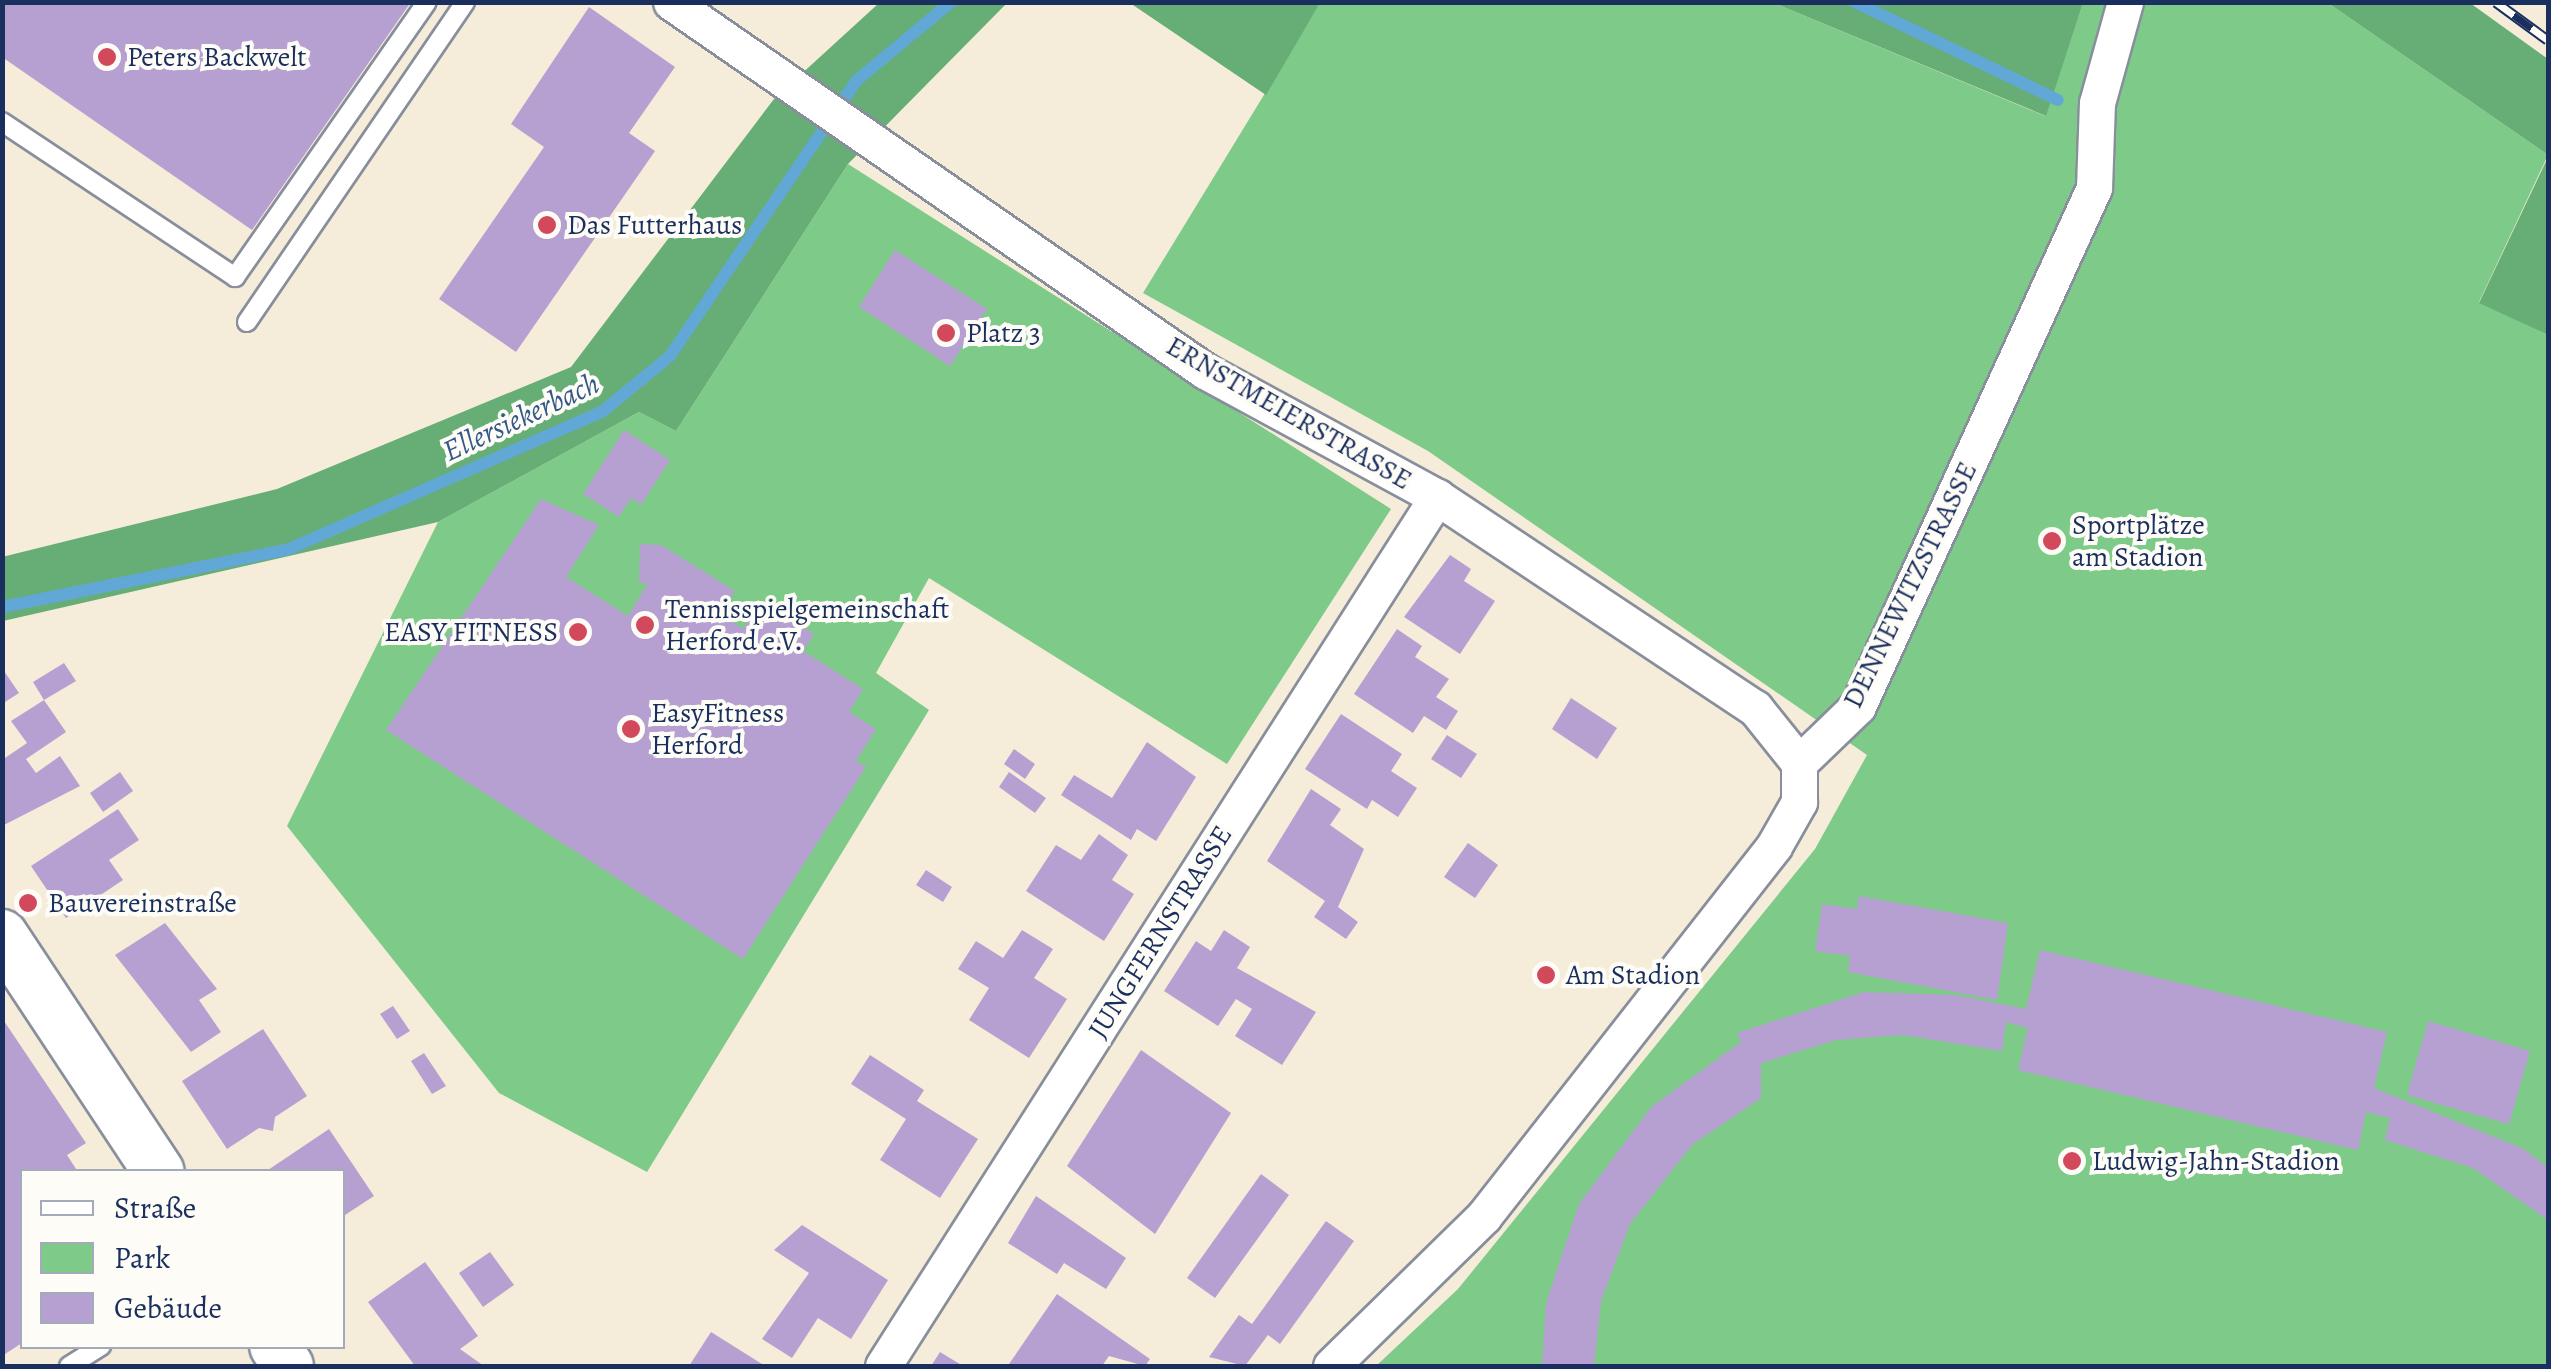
<!DOCTYPE html>
<html>
<head>
<meta charset="utf-8">
<style>
  body { margin:0 }
  #map { position:relative; width:2551px; height:1369px; overflow:hidden; background:#f5edd9; font-family:Alegreya,serif }
  div>[style] { position:absolute }
  [style*='--x'] { left:calc(var(--x)*1px); top:calc(var(--y)*1px); width:calc(var(--w)*1px); rotate:calc(var(--a)*1deg) }
  .green>* { inset:0; background:#7dca89 }
  .forest>* { inset:0; background:#66ae75 }
  .stream>* { height:12px; margin:-6px; padding:0 6px; transform-origin:6px; border-radius:6px; background:#61a8d7 }
  .building>* { inset:0; background:#b6a0d1 }
  .roads { filter:drop-shadow(2px 0 #888e9c) drop-shadow(-2px 0 #888e9c) drop-shadow(0 2px #888e9c) drop-shadow(0 -2px #888e9c) }
  .lane>* { height:18px; margin:-9px; padding:0 9px; transform-origin:9px; border-radius:9px; background:#fff }
  .street>* { height:35px; margin:-17.5px; padding:0 17.5px; transform-origin:17.5px; border-radius:17.5px; background:#fff }
  .secondary>* { height:50px; margin:-25px; padding:0 25px; transform-origin:25px; border-radius:25px; background:#fff }
  .rail>* { height:11px; margin-top:-5.5px; transform-origin:0; background:repeating-linear-gradient(90deg,#fdfcf7 0 22px,#1b2f5e 0 44px); box-sizing:border-box; border-block:2px solid #1b2f5e }
  .dots>* { width:28px; height:28px; translate:-50% -50%; box-sizing:border-box; border:5px solid #fdfcf7; border-radius:50% }
  span { translate:-50% -50%; white-space:nowrap; text-align:center; line-height:1.15; -webkit-text-stroke:8px #fdfcf7; paint-order:stroke }
  .poi-label { font-size:28px; color:#1b2f5e }
  .left { translate:0 -50%; text-align:left }
  .right { translate:-100% -50%; text-align:right }
  .street-label { font-size:28px; color:#1b2f5e }
  .water-label { font-size:30px; color:#345988; font-style:italic }
  .frame { position:absolute; inset:0; border:5px solid #1b2f5e; pointer-events:none }
  .legend { position:absolute; left:20px; top:1169px; width:325px; height:180px; box-sizing:border-box; background:#fdfcf7; border:2px solid #a3aaba; margin:0; padding:12px 18px; list-style:none; font-size:30px; color:#1b2f5e }
  .legend li { display:flex; align-items:center; gap:20px; height:50px }
  .legend b { width:50px; border:2px solid #a3aaba }
</style>
</head>
<body>
<div id="map">
  <div class="green">
    <i style="clip-path:polygon(1320px 3px,1774px 3px,2045px 116px,2083px 3px,2328px 3px,2548px 155px,2479px 302px,2548px 335px,2548px 1366px,1376px 1366px,1458px 1289px,1815px 849px,1867px 755px,1428px 451px,1143px 293px)"></i>
    <i style="clip-path:polygon(848px 164px,1391px 509px,1227px 764px,929px 578px,876px 673px,929px 710px,647px 1172px,499px 1093px,287px 826px,438px 522px,639px 412px,676px 431px)"></i>
  </div>
  <div class="forest">
    <i style="clip-path:polygon(879px 3px,1007px 3px,848px 164px,676px 431px,639px 412px,438px 522px,3px 621px,2px 557px,277px 489px,571px 367px,774px 99px)"></i>
    <i style="clip-path:polygon(1130px 3px,1320px 3px,1266px 95px)"></i>
    <i style="clip-path:polygon(1774px 3px,2083px 3px,2046px 116px)"></i>
    <i style="clip-path:polygon(2328px 3px,2470px 3px,2548px 59px,2548px 155px)"></i>
    <i style="clip-path:polygon(2548px 157px,2548px 335px,2479px 303px)"></i>
  </div>
  <div class="stream">
    <i style="--x:1855;--y:2;--w:225;--a:25.8"></i>
    <i style="--x:2;--y:607;--w:293;--a:-11.4"></i>
    <i style="--x:289;--y:549;--w:343;--a:-23.7"></i>
    <i style="--x:603;--y:411;--w:87;--a:-39.4"></i>
    <i style="--x:670;--y:356;--w:332;--a:-55.9"></i>
    <i style="--x:856;--y:81;--w:124;--a:-39.7"></i>
  </div>
  <div class="building">
    <i style="clip-path:polygon(2px 2px,411px 2px,252px 230px,2px 57px)"></i>
    <i style="clip-path:polygon(589px 7px,675px 67px,629px 133px,655px 151px,516px 352px,439px 299px,544px 147px,511px 124px)"></i>
    <i style="clip-path:polygon(895px 250px,987px 309px,950px 366px,859px 307px)"></i>
    <i style="clip-path:polygon(624px 430px,670px 460px,641px 505px,631px 498px,619px 517px,583px 494px)"></i>
    <i style="clip-path:polygon(541px 499px,599px 525px,566px 577px,628px 616px,648px 583px,639px 583px,640px 544px,661px 545px,735px 591px,720px 614px,743px 629px,760px 601px,814px 634px,803px 651px,863px 689px,849px 712px,876px 729px,856px 761px,866px 767px,743px 959px,386px 730px)"></i>
    <i style="clip-path:polygon(1450px 555px,1471px 569px,1464px 581px,1495px 601px,1460px 654px,1404px 617px)"></i>
    <i style="clip-path:polygon(1397px 629px,1422px 646px,1415px 657px,1449px 679px,1436px 697px,1458px 711px,1446px 730px,1424px 716px,1413px 733px,1354px 694px)"></i>
    <i style="clip-path:polygon(64px 663px,76px 681px,44px 700px,33px 682px)"></i>
    <i style="clip-path:polygon(2px 668px,19px 693px,2px 704px)"></i>
    <i style="clip-path:polygon(1571px 698px,1617px 728px,1597px 759px,1552px 729px)"></i>
    <i style="clip-path:polygon(44px 700px,66px 732px,26px 759px,36px 773px,60px 756px,80px 786px,4px 825px,2px 760px,27px 743px,11px 721px)"></i>
    <i style="clip-path:polygon(1341px 714px,1402px 754px,1391px 771px,1417px 788px,1398px 817px,1372px 800px,1367px 809px,1305px 769px)"></i>
    <i style="clip-path:polygon(1447px 735px,1477px 754px,1461px 778px,1431px 759px)"></i>
    <i style="clip-path:polygon(1147px 742px,1196px 777px,1156px 841px,1137px 829px,1131px 840px,1061px 795px,1074px 775px,1112px 798px)"></i>
    <i style="clip-path:polygon(1014px 749px,1035px 764px,1025px 779px,1004px 764px)"></i>
    <i style="clip-path:polygon(120px 772px,133px 791px,103px 812px,90px 793px)"></i>
    <i style="clip-path:polygon(1009px 772px,1046px 798px,1035px 813px,999px 787px)"></i>
    <i style="clip-path:polygon(1311px 789px,1341px 809px,1330px 825px,1364px 849px,1338px 907px,1358px 922px,1346px 939px,1314px 917px,1325px 901px,1267px 861px)"></i>
    <i style="clip-path:polygon(118px 809px,139px 840px,109px 860px,123px 880px,66px 918px,31px 866px)"></i>
    <i style="clip-path:polygon(1099px 834px,1128px 855px,1112px 880px,1134px 894px,1104px 941px,1026px 891px,1056px 845px,1081px 860px)"></i>
    <i style="clip-path:polygon(1468px 843px,1498px 865px,1475px 898px,1444px 877px)"></i>
    <i style="clip-path:polygon(926px 870px,952px 887px,943px 902px,916px 885px)"></i>
    <i style="clip-path:polygon(1859px 896px,2008px 923px,1997px 1000px,1848px 972px,1850px 956px,1815px 951px,1822px 904px,1857px 909px)"></i>
    <i style="clip-path:polygon(165px 923px,217px 989px,199px 1000px,221px 1032px,191px 1052px,115px 955px)"></i>
    <i style="clip-path:polygon(1022px 930px,1053px 949px,1034px 978px,1067px 999px,1029px 1058px,969px 1020px,989px 988px,958px 969px,976px 941px,1003px 958px)"></i>
    <i style="clip-path:polygon(1224px 930px,1250px 947px,1237px 968px,1316px 1012px,1282px 1065px,1235px 1036px,1252px 1009px,1236px 999px,1218px 1026px,1164px 991px,1196px 941px,1211px 951px)"></i>
    <i style="clip-path:polygon(2040px 950px,2387px 1032px,2374px 1088px,2524px 1149px,2548px 1168px,2548px 1220px,2473px 1168px,2385px 1140px,2390px 1118px,2366px 1112px,2358px 1150px,2018px 1070px,2028px 1028px,2006px 1022px,2002px 1051px,1903px 1035px,1836px 1040px,1761px 1063px,1761px 1098px,1692px 1145px,1630px 1224px,1601px 1301px,1594px 1366px,1542px 1366px,1546px 1303px,1579px 1204px,1651px 1107px,1741px 1042px,1737px 1033px,1864px 992px,1956px 995px,2026px 1009px)"></i>
    <i style="clip-path:polygon(393px 1006px,410px 1031px,397px 1039px,380px 1014px)"></i>
    <i style="clip-path:polygon(2px 1018px,86px 1143px,67px 1155px,78px 1172px,22px 1172px,22px 1343px,2px 1356px)"></i>
    <i style="clip-path:polygon(2428px 1021px,2530px 1051px,2509px 1124px,2407px 1095px)"></i>
    <i style="clip-path:polygon(263px 1029px,307px 1096px,275px 1117px,273px 1131px,259px 1128px,227px 1149px,182px 1081px)"></i>
    <i style="clip-path:polygon(1141px 1050px,1231px 1113px,1155px 1234px,1067px 1166px)"></i>
    <i style="clip-path:polygon(424px 1053px,446px 1086px,432px 1094px,411px 1061px)"></i>
    <i style="clip-path:polygon(870px 1055px,924px 1090px,917px 1101px,978px 1139px,940px 1198px,880px 1160px,906px 1119px,851px 1084px)"></i>
    <i style="clip-path:polygon(329px 1129px,374px 1196px,342px 1217px,342px 1172px,265px 1172px)"></i>
    <i style="clip-path:polygon(1261px 1174px,1289px 1195px,1215px 1298px,1187px 1278px)"></i>
    <i style="clip-path:polygon(1036px 1196px,1126px 1258px,1106px 1289px,1064px 1263px,1057px 1274px,1008px 1243px)"></i>
    <i style="clip-path:polygon(1326px 1221px,1354px 1241px,1280px 1344px,1268px 1335px,1245px 1366px,1209px 1357px,1239px 1315px,1252px 1324px)"></i>
    <i style="clip-path:polygon(802px 1225px,888px 1280px,851px 1339px,818px 1318px,792px 1358px,762px 1339px,809px 1273px,774px 1250px)"></i>
    <i style="clip-path:polygon(490px 1252px,514px 1285px,483px 1307px,459px 1273px)"></i>
    <i style="clip-path:polygon(425px 1262px,478px 1336px,460px 1349px,484px 1366px,415px 1366px,368px 1302px)"></i>
    <i style="clip-path:polygon(1057px 1294px,1150px 1359px,1145px 1366px,1109px 1356px,1102px 1366px,1009px 1364px)"></i>
    <i style="clip-path:polygon(711px 1332px,765px 1366px,689px 1366px)"></i>
    <i style="clip-path:polygon(940px 1352px,963px 1366px,931px 1366px)"></i>
  </div>
  <div class="roads">
    <div class="lane">
      <i style="--x:2;--y:122;--w:280;--a:33.6"></i>
      <i style="--x:235;--y:277;--w:335;--a:-55.1"></i>
      <i style="--x:247;--y:322;--w:387;--a:-55.7"></i>
      <i style="--x:69;--y:1366;--w:38;--a:-32"></i>
    </div>
    <div class="street">
      <i style="--x:671;--y:2;--w:649;--a:34.64"></i>
      <i style="--x:1205;--y:371;--w:264;--a:28.5"></i>
      <i style="--x:1437;--y:497;--w:382;--a:33.6"></i>
      <i style="--x:1755;--y:708;--w:70;--a:51.3"></i>
      <i style="--x:883;--y:1366;--w:1031;--a:-57.48"></i>
      <i style="--x:1331;--y:1366;--w:214;--a:-44.4"></i>
      <i style="--x:1484;--y:1216;--w:470;--a:-51.9"></i>
      <i style="--x:1774;--y:846;--w:51;--a:-60.4"></i>
      <i style="--x:1799;--y:802;--w:39;--a:-90"></i>
      <i style="--x:1799;--y:763;--w:82;--a:-44"></i>
      <i style="--x:1858;--y:706;--w:569;--a:-65.51"></i>
      <i style="--x:2094;--y:188;--w:85;--a:-88"></i>
      <i style="--x:2097;--y:103;--w:105;--a:-74.5"></i>
    </div>
    <div class="secondary">
      <i style="--x:2;--y:935;--w:284;--a:56.5"></i>
      <i style="--x:275;--y:1346;--w:24;--a:57"></i>
    </div>
  </div>
  <div class="rail">
    <i style="--x:2496;--y:2;--w:64;--a:36.2"></i>
  </div>
  <div class="dots">
    <i style="left:107px;top:57px;background:#d1495b"></i>
    <i style="left:547px;top:225px;background:#d1495b"></i>
    <i style="left:946px;top:333px;background:#d1495b"></i>
    <i style="left:2052px;top:541px;background:#d1495b"></i>
    <i style="left:645px;top:625px;background:#d1495b"></i>
    <i style="left:578px;top:632px;background:#d1495b"></i>
    <i style="left:631px;top:729px;background:#d1495b"></i>
    <i style="left:28px;top:903px;background:#d1495b"></i>
    <i style="left:1546px;top:975px;background:#d1495b"></i>
    <i style="left:2072px;top:1161px;background:#d1495b"></i>
  </div>
  <div class="poi-label">
    <span class="left" style="left:127px;top:57px">Peters Backwelt</span>
    <span class="left" style="left:567px;top:225px">Das Futterhaus</span>
    <span class="left" style="left:966px;top:333px">Platz 3</span>
    <span class="left" style="left:2072px;top:541px">Sportplätze<br>am Stadion</span>
    <span class="left" style="left:665px;top:625px">Tennisspielgemeinschaft<br>Herford e.V.</span>
    <span class="right" style="left:558px;top:632px">EASY FITNESS</span>
    <span class="left" style="left:651px;top:729px">EasyFitness<br>Herford</span>
    <span class="left" style="left:48px;top:903px">Bauvereinstraße</span>
    <span class="left" style="left:1566px;top:975px">Am Stadion</span>
    <span class="left" style="left:2092px;top:1161px">Ludwig-Jahn-Stadion</span>
  </div>
  <div class="street-label">
    <span style="left:1289px;top:413px;rotate:30deg">ERNSTMEIERSTRASSE</span>
    <span style="left:1910px;top:585px;rotate:-64deg">DENNEWITZSTRASSE</span>
    <span style="left:1160px;top:932px;rotate:-58deg">JUNGFERNSTRASSE</span>
  </div>
  <div class="water-label">
    <span style="left:521px;top:417px;rotate:-25deg">Ellersiekerbach</span>
  </div>
  <div class="frame"></div>
  <ul class="legend">
  <li><b style="height:12px;background:#fff"></b>Straße</li>
  <li><b style="height:28px;background:#7dca89"></b>Park</li>
  <li><b style="height:28px;background:#b6a0d1"></b>Gebäude</li>
  </ul>
</div>
</body>
</html>
